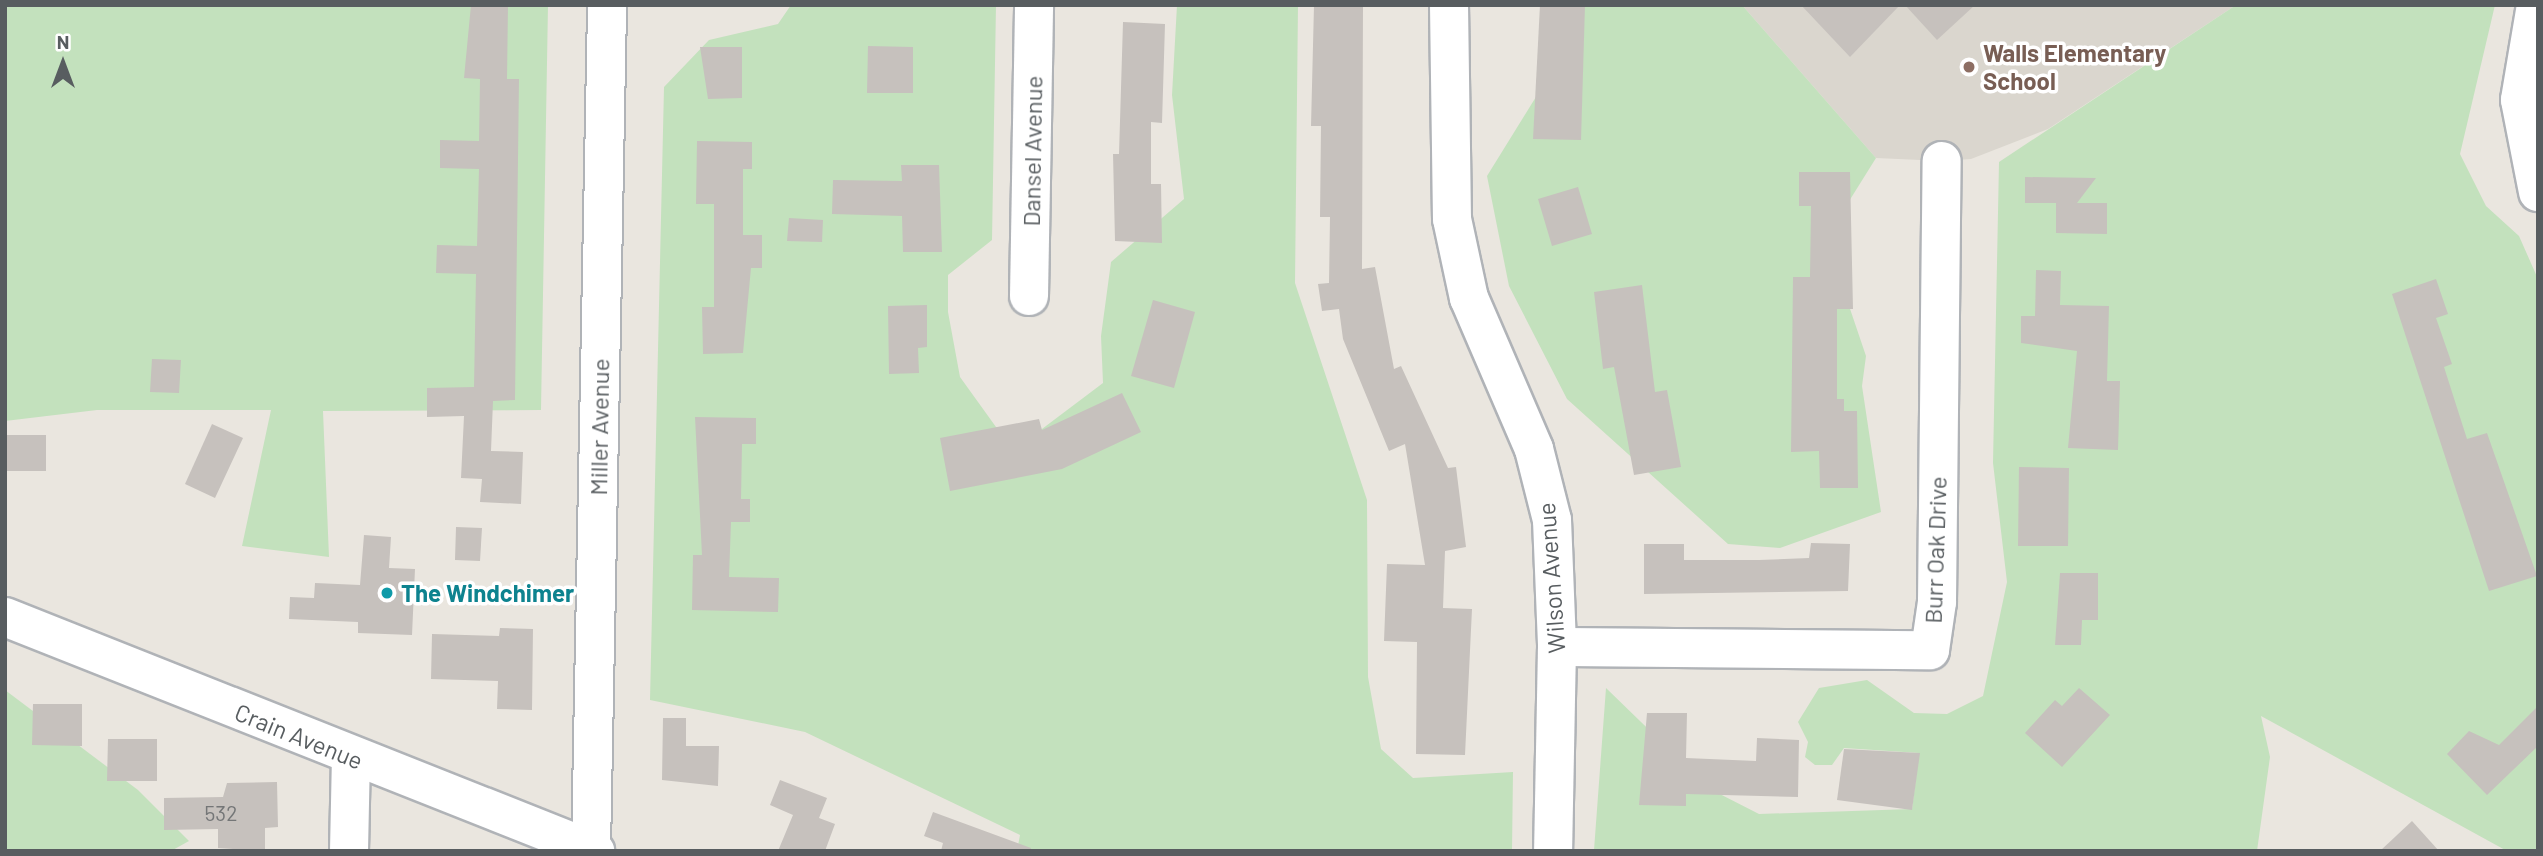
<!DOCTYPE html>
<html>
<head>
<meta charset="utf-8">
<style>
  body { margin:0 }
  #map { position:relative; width:2543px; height:856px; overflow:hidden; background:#eae6df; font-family:Barlow,sans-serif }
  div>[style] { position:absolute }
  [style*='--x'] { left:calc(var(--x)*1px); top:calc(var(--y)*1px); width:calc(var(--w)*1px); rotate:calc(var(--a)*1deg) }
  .education>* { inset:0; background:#dad6ce }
  .green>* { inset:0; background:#c3e1bd }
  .building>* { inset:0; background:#c6c1bd }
  .roads { filter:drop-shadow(2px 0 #b0b3b7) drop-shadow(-2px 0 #b0b3b7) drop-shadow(0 2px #b0b3b7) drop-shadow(0 -2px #b0b3b7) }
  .minor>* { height:38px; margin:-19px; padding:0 19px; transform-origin:19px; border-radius:19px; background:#fff }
  .dots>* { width:19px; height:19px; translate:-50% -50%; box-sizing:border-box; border:4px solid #fff; border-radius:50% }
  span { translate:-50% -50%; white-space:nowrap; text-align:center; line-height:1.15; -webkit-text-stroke:7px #fff; paint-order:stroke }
  .number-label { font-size:21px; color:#747677 }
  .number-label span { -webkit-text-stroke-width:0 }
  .education-label { font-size:24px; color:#785e54; font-weight:700 }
  .left { translate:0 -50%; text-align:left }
  .street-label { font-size:24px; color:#585d60 }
  .culture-label { font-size:24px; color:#0d838f; font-weight:700 }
  .frame { position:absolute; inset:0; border:7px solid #585d60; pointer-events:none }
  .north { position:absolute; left:28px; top:28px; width:70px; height:70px; -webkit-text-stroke:5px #fff; paint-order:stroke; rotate:0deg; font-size:19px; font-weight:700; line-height:28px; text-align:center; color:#585d60 }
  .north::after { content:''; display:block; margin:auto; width:24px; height:32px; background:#585d60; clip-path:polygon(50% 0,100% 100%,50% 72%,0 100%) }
</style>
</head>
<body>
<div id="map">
  <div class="education">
    <i style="clip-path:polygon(1742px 5px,2236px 5px,2048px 129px,1971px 159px,1942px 161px,1876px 158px)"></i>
  </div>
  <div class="green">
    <i style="clip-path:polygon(5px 5px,548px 5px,541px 410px,323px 411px,329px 557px,242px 546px,271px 410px,97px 410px,5px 421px)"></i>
    <i style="clip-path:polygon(791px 5px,996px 5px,992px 240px,948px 275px,948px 312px,960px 377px,996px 427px,1034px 435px,1103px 383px,1101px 336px,1111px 262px,1184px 199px,1172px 95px,1177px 5px,1298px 5px,1295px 283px,1367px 500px,1368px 677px,1381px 749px,1413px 778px,1513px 772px,1512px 851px,1017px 851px,1020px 835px,805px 732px,650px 700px,664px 87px,709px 40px,778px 24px)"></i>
    <i style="clip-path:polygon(1571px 5px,1742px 5px,1876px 158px,1826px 238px,1866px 356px,1862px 386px,1881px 512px,1780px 548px,1728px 544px,1567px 399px,1509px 286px,1487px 176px,1570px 42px)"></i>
    <i style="clip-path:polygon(2236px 5px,2495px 5px,2460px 154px,2486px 206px,2519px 236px,2538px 279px,2538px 851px,2507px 851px,2261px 716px,2270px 757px,2257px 851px,1594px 850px,1606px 688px,1710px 789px,1759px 814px,1912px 809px,1919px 753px,1844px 748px,1832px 765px,1815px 765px,1805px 757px,1808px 742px,1798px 722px,1819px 688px,1867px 680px,1914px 713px,1947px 714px,1983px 696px,2007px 582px,1993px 463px,1999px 162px)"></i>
    <i style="clip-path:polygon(5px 690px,138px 790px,189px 841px,171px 851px,5px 851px)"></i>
  </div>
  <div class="building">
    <i style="clip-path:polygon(471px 5px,508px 5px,507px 79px,519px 79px,515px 400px,493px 401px,491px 451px,523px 452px,521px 504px,480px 502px,482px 479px,461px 478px,464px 416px,427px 417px,427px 388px,474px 387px,476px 274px,436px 273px,437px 245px,477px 246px,479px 169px,440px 168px,440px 140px,479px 141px,480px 79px,464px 78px)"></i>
    <i style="clip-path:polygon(1314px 5px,1363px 5px,1362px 269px,1375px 267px,1394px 369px,1401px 366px,1448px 468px,1456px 467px,1466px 547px,1445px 551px,1443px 608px,1472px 609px,1465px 755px,1416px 754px,1417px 642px,1384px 641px,1387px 564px,1425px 565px,1405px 444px,1389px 451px,1343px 339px,1339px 309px,1322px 311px,1318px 284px,1329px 283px,1330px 217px,1320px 217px,1321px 126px,1311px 126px)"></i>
    <i style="clip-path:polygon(1540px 5px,1585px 5px,1581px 140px,1533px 139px)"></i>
    <i style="clip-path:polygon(1801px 5px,1900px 5px,1850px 57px)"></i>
    <i style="clip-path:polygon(1905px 5px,1975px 5px,1937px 40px)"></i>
    <i style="clip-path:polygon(1123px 22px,1165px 24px,1162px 123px,1151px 122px,1151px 184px,1161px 184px,1162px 243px,1115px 241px,1113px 154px,1119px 154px)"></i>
    <i style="clip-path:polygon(868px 46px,913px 47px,913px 93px,867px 93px)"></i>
    <i style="clip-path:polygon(700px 47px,742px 47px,742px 98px,708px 99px)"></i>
    <i style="clip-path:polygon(697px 141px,752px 142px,752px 169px,743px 169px,743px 235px,762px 235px,762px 268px,751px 268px,743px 353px,703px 354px,702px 307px,714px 307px,714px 204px,696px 204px)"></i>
    <i style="clip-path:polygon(901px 165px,939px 165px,942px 252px,903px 252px,902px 216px,832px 214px,833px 180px,902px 181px)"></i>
    <i style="clip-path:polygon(1799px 172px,1850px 172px,1853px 309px,1837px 309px,1837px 399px,1844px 399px,1844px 411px,1857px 411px,1858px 488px,1820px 488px,1819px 451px,1791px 452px,1793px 277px,1810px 277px,1811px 206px,1799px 206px)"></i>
    <i style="clip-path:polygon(2025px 177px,2096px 178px,2077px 203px,2107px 203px,2107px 234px,2056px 233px,2056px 203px,2025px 203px)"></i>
    <i style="clip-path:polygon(1578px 187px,1592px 234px,1552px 246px,1538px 199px)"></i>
    <i style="clip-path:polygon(789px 218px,823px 220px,822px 242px,787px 241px)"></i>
    <i style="clip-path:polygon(2036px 270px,2061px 271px,2060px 305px,2109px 306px,2107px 381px,2120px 381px,2118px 450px,2068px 448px,2077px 351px,2021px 343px,2021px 316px,2035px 316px)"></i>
    <i style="clip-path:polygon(2436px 279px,2448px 314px,2436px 318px,2452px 364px,2444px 367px,2467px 439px,2487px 433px,2537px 576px,2489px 591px,2392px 294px)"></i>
    <i style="clip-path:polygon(1642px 285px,1655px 392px,1667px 390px,1681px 467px,1634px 475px,1614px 367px,1603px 369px,1594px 292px)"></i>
    <i style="clip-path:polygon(1153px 300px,1195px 312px,1174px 388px,1131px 376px)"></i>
    <i style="clip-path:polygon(927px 305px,927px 347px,918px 348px,919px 373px,889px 374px,888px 306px)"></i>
    <i style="clip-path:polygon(152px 359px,181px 360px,179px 393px,150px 392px)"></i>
    <i style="clip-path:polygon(1122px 393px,1141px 432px,1062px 469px,950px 491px,940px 438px,1039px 419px,1042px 430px)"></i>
    <i style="clip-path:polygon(695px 417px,756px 418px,756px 444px,742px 444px,741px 499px,750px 499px,750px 522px,731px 522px,729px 577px,779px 578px,778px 612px,692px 610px,693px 555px,702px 555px)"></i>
    <i style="clip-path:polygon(212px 424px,243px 438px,215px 498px,185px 484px)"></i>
    <i style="clip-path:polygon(5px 435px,46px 435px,46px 471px,5px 471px)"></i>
    <i style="clip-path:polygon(2019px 467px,2069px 468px,2068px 546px,2018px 546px)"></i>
    <i style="clip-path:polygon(456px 527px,482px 528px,480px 561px,455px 560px)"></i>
    <i style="clip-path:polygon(364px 535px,391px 537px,389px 568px,415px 569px,412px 635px,358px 633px,358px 622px,289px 619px,290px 597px,314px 598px,315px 583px,360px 585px)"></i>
    <i style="clip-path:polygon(1811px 543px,1850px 544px,1848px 591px,1644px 594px,1644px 544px,1684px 544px,1684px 560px,1759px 560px,1809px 558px)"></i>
    <i style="clip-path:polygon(2060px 573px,2098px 573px,2098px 620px,2082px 620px,2081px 645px,2055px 645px)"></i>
    <i style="clip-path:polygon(500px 628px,533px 629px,532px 710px,497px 709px,498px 681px,431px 679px,432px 634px,499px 636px)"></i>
    <i style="clip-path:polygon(2079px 688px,2110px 715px,2062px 767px,2025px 733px,2055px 700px,2062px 706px)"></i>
    <i style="clip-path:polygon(33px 704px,82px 704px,82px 746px,32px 745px)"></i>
    <i style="clip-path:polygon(2538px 706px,2538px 746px,2487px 795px,2447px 754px,2469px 731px,2499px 745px)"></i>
    <i style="clip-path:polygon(1647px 713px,1687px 713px,1686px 758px,1756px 761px,1757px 738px,1799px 740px,1798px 797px,1686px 794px,1686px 806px,1639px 805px)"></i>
    <i style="clip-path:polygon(663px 718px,686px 718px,686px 746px,719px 746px,718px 786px,662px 780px)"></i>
    <i style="clip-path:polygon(108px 739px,157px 739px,157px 781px,107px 781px)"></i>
    <i style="clip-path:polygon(1844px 749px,1920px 753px,1912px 810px,1837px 800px)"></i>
    <i style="clip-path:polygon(780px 780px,827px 798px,819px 818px,835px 824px,825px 851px,778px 851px,793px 815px,770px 805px)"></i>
    <i style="clip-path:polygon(277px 782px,278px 827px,265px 828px,265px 851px,218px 848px,218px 829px,164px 830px,164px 798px,223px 797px,227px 783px)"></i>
    <i style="clip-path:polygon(933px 812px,1031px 848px,1030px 851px,941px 851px,943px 843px,924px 836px)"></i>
    <i style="clip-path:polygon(2412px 821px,2439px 851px,2380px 851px)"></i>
  </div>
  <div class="roads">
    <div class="minor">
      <i style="--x:1449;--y:5;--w:214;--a:89.2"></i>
      <i style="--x:1452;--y:219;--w:81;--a:77.9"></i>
      <i style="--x:1469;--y:298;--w:164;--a:66.7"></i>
      <i style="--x:1534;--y:449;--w:73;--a:75.8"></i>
      <i style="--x:1552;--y:520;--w:127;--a:87.7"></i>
      <i style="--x:1557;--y:647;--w:204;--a:91.1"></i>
      <i style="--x:2536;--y:5;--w:96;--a:99.6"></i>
      <i style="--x:2520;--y:100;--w:94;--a:78.9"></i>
      <i style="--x:1029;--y:296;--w:291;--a:-89"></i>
      <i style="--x:5;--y:617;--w:635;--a:21.63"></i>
      <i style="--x:1557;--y:647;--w:373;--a:0.5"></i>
      <i style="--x:1930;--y:650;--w:49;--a:-81.7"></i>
      <i style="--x:1937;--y:602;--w:441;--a:-89.4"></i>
      <i style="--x:591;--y:849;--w:844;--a:-88.91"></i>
      <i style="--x:349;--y:851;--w:94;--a:-88.8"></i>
    </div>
  </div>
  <div class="dots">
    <i style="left:1969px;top:67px;background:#8d6e63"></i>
    <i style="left:387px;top:593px;background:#0f9aa8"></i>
  </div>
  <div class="number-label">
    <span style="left:221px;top:813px">532</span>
  </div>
  <div class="education-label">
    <span class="left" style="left:1983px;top:67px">Walls Elementary<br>School</span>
  </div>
  <div class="street-label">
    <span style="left:1032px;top:151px;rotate:-89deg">Dansel Avenue</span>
    <span style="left:599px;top:427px;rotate:-89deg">Miller Avenue</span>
    <span style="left:1935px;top:550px;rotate:-88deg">Burr Oak Drive</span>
    <span style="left:1551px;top:578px;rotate:-94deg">Wilson Avenue</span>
    <span style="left:299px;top:736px;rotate:22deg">Crain Avenue</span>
  </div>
  <div class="culture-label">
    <span class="left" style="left:401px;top:593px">The Windchimer</span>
  </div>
  <div class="frame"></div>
  <div class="north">N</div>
</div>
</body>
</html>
